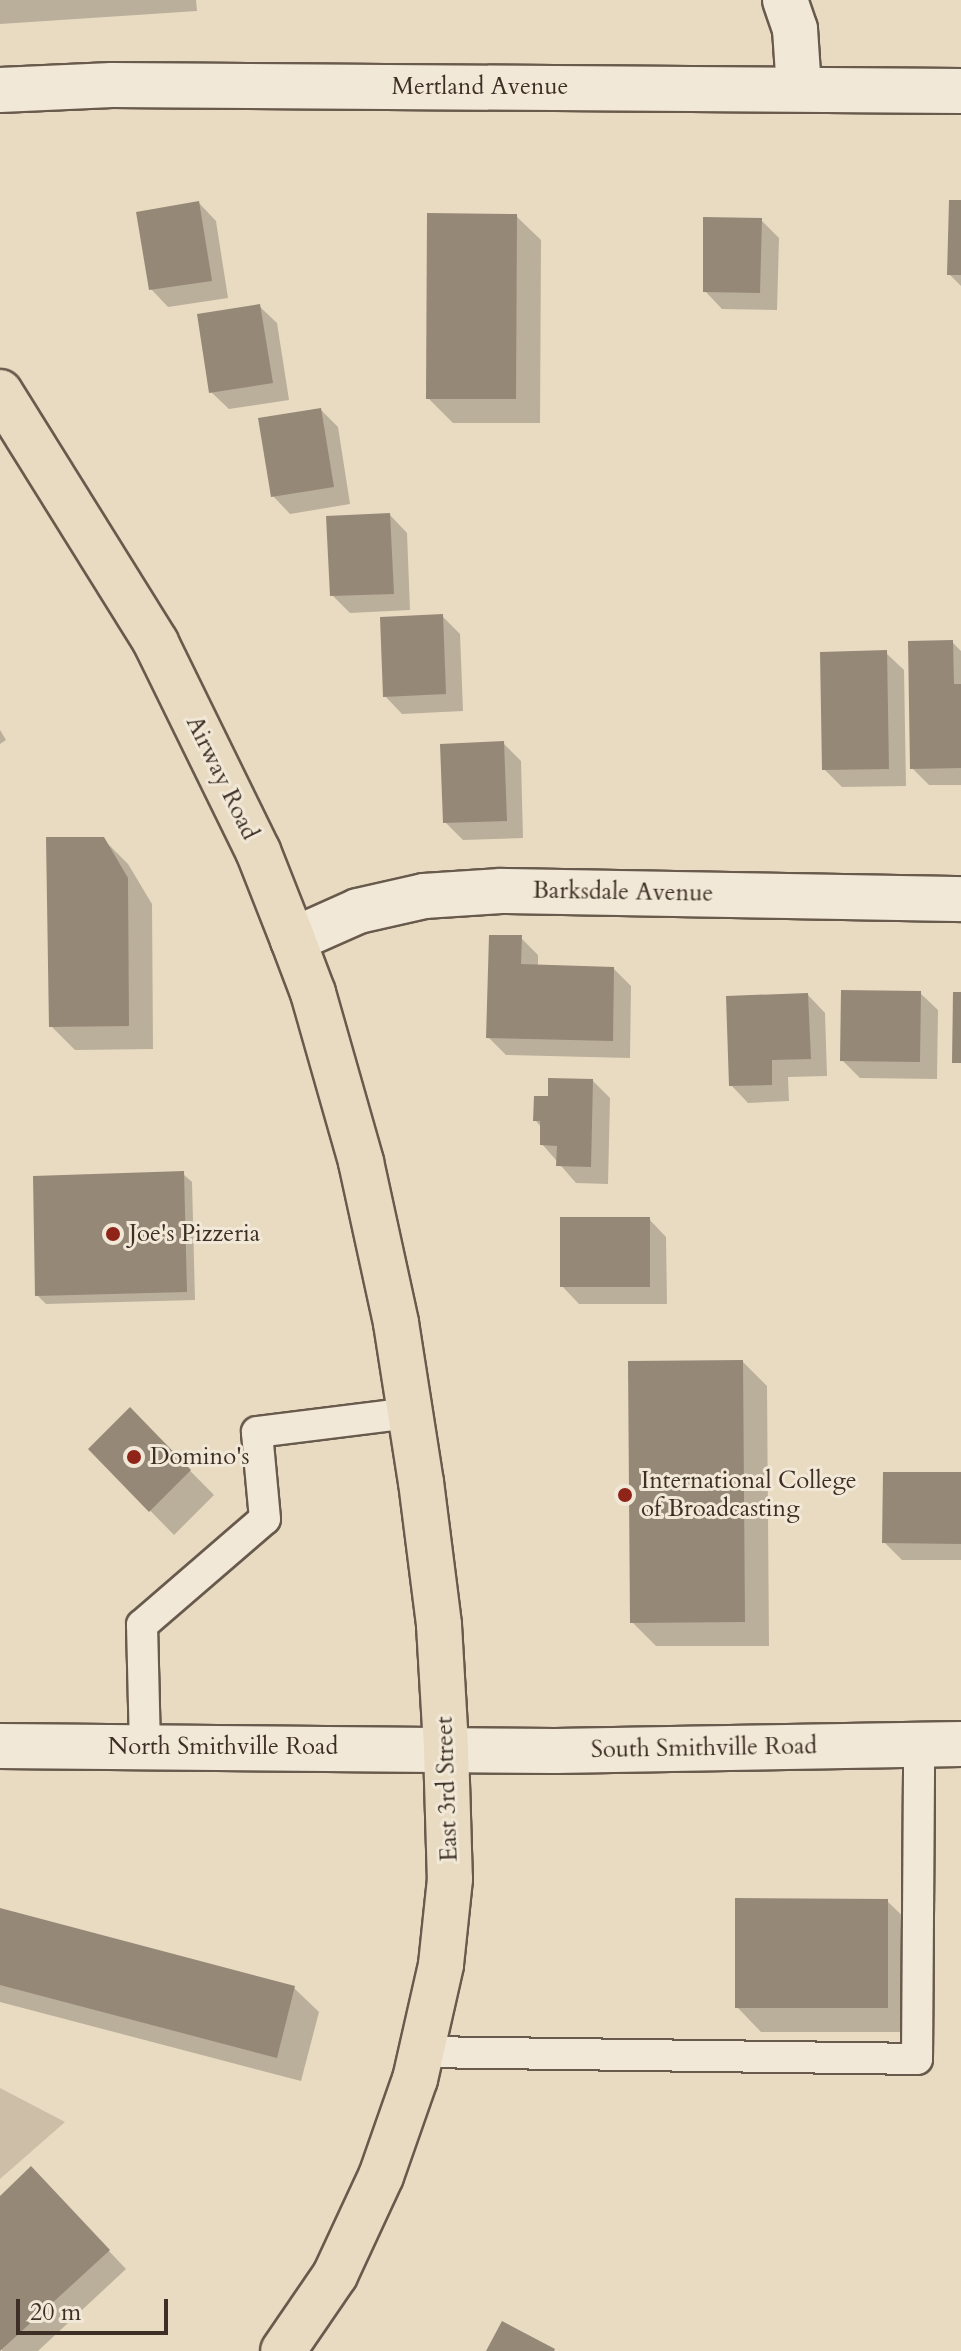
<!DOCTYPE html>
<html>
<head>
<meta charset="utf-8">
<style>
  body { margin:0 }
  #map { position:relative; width:961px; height:2351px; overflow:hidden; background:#e9dbc2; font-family:Cardo,serif }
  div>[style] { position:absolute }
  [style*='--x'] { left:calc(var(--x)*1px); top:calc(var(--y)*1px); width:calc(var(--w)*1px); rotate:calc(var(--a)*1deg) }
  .green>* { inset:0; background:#ccbea7 }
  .shadow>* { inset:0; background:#0003 }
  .building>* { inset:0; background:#968877 }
  .roads { filter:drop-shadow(2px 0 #685a4c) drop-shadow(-2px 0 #685a4c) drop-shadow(0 2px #685a4c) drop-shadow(0 -2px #685a4c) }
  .service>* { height:30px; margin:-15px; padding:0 15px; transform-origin:15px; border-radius:15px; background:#f1e8d7 }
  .minor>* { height:44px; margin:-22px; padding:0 22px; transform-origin:22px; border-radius:22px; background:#f1e8d7 }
  .secondary>* { height:44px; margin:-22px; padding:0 22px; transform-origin:22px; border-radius:22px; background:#f1e8d7 }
  .primary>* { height:44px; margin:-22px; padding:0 22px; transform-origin:22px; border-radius:22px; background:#e9dbc2 }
  .dots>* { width:22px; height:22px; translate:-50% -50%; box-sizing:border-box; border:4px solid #f1e8d7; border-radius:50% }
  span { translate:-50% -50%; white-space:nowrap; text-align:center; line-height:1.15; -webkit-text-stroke:6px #f1e8d7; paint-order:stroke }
  .street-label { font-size:24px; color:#3d2f25 }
  .poi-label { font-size:24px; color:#3d2f25 }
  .left { translate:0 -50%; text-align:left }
  .scale { position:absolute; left:16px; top:2299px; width:152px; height:36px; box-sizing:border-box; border:4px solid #3d2f25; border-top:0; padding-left:10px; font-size:24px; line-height:28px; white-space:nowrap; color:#3d2f25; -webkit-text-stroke:6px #f1e8d7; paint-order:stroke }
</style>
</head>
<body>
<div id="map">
  <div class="green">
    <i style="clip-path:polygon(0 2088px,65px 2122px,0 2179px)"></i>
  </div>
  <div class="shadow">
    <i style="clip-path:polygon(0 0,196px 0,197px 11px,0 24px)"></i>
    <i style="clip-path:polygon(961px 202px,961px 286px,949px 274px)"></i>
    <i style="clip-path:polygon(199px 203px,216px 221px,228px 298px,168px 307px,151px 289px)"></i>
    <i style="clip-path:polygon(516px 216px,541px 240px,540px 423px,453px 423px,428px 398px)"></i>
    <i style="clip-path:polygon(761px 220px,779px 238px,777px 310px,722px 309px,705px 291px)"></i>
    <i style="clip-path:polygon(259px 306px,277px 323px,289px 400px,229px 409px,211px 392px)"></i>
    <i style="clip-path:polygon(321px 410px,338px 427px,350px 504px,290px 514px,273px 496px)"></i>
    <i style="clip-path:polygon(390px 515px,407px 533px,410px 610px,350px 613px,332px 595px)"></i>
    <i style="clip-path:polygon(442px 616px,460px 634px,463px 711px,402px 714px,385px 696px)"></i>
    <i style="clip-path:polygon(952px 642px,961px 651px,961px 785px,929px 785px,912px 768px)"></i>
    <i style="clip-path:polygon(886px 653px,904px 670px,906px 786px,842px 787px,824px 769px)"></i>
    <i style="clip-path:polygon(0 730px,6px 740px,0 744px)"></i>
    <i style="clip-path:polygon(503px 743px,521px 761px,523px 838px,463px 840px,445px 822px)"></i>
    <i style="clip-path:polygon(103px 839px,128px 864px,152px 904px,153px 1049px,75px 1050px,51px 1026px)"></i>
    <i style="clip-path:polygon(521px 938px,538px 955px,538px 967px,614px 969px,631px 986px,630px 1058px,506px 1055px,488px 1037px)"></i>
    <i style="clip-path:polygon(920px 993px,938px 1010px,937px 1079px,860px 1078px,842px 1060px)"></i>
    <i style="clip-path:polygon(808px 995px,825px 1013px,827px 1076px,788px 1077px,789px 1101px,748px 1103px,731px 1085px)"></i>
    <i style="clip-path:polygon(593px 1081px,610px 1098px,608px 1184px,576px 1183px,542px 1144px,542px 1128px,535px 1120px,550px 1098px)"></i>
    <i style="clip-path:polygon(183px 1174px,192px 1182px,195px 1300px,46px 1304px,37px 1295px)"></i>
    <i style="clip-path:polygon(649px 1219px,666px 1237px,667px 1304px,579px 1304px,562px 1286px)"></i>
    <i style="clip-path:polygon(743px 1362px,767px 1386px,769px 1646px,656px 1646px,632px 1622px)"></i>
    <i style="clip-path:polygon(130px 1410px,214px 1495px,174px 1535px,90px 1449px)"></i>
    <i style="clip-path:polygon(961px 1474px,961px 1560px,902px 1560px,884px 1542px)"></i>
    <i style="clip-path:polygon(887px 1901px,912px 1925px,912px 2032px,761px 2032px,737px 2007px)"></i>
    <i style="clip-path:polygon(0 1910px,294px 1988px,319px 2012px,301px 2081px,0 2002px)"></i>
    <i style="clip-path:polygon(48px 2187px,126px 2269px,38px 2351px,2px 2351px,0 2198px)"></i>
  </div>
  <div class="building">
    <i style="clip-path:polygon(949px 200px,961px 200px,961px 275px,947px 275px)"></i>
    <i style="clip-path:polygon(199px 201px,212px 281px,149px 290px,136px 212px)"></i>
    <i style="clip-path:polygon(427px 213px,517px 214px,516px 399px,426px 399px)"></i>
    <i style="clip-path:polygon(703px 217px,762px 218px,760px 293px,703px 292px)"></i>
    <i style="clip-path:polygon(260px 304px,273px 383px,209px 393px,197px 314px)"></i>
    <i style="clip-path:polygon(321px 408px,334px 487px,271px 497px,258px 418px)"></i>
    <i style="clip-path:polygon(390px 513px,394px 594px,330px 596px,326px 516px)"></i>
    <i style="clip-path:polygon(443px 614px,446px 694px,383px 697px,380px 617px)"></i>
    <i style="clip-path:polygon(953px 640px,954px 684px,961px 684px,961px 768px,910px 769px,908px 641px)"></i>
    <i style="clip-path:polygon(887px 650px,889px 769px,822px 770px,820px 652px)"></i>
    <i style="clip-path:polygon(504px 741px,507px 821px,443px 823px,440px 744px)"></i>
    <i style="clip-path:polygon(46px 837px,104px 837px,128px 878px,129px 1026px,49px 1027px)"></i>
    <i style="clip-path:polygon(489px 935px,522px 935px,521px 964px,614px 967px,613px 1041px,486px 1038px)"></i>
    <i style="clip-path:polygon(841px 990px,921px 991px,920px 1062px,840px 1061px)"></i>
    <i style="clip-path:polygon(953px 992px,961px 992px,961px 1063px,952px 1063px)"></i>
    <i style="clip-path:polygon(808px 993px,811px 1059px,772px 1060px,772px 1085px,729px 1086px,726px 996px)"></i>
    <i style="clip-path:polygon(548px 1078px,593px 1079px,591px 1167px,556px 1166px,557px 1146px,540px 1145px,540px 1121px,533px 1121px,534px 1096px,548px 1096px)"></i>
    <i style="clip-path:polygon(184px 1171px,187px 1292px,35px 1296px,33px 1176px)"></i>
    <i style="clip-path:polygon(560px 1217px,650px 1217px,650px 1287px,560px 1287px)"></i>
    <i style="clip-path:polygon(743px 1360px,745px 1622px,630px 1623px,628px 1361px)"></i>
    <i style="clip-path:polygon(130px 1407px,191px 1470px,149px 1512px,88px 1449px)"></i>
    <i style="clip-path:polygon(883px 1472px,961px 1472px,961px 1544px,882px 1543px)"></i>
    <i style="clip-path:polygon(735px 1898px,888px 1899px,888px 2008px,735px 2008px)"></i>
    <i style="clip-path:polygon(0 1908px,295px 1986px,277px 2058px,0 1985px)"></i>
    <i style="clip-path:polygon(31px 2166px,110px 2250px,0 2351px,0 2196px)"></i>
    <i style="clip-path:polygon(502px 2321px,555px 2349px,554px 2351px,486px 2351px)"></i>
  </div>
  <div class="roads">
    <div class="service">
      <i style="--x:145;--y:1747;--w:122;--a:-91.4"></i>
      <i style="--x:142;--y:1625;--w:162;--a:-40.8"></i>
      <i style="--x:265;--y:1519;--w:87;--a:-95.3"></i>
      <i style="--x:257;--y:1432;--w:154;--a:-7.1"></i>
      <i style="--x:421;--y:2052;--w:496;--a:0.8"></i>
      <i style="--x:917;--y:2059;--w:315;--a:-89.6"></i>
    </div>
    <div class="minor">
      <i style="--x:785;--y:0;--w:31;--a:71"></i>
      <i style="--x:795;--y:29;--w:60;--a:86.2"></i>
      <i style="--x:0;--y:90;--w:112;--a:-2.6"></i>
      <i style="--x:112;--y:85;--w:849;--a:0.4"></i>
      <i style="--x:293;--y:940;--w:71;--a:-24"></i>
      <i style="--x:358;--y:911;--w:68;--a:-12.8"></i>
      <i style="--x:424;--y:896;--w:77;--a:-3.7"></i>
      <i style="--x:501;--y:891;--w:460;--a:1"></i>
    </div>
    <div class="secondary">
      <i style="--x:0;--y:1746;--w:555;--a:0.52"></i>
      <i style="--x:555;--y:1751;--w:406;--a:-1"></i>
    </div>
    <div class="primary">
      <i style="--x:0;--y:392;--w:296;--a:58.1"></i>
      <i style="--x:156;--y:643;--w:232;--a:63.9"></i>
      <i style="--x:258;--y:851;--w:96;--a:68.5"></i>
      <i style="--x:293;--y:940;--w:57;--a:69.3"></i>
      <i style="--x:313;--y:993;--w:176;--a:74.1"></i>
      <i style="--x:361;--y:1162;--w:165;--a:77.7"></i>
      <i style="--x:396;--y:1323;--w:161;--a:81.1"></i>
      <i style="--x:421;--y:1482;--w:144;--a:82.8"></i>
      <i style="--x:439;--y:1625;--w:123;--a:86.7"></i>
      <i style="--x:446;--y:1748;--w:131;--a:88.3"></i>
      <i style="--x:450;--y:1879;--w:86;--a:96"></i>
      <i style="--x:441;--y:1965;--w:117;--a:102.8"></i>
      <i style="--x:415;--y:2079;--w:103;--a:109.3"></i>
      <i style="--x:381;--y:2176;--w:109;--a:114.9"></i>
      <i style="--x:335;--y:2275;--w:92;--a:124.4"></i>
    </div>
  </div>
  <div class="dots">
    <i style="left:113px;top:1234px;background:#8f2418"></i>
    <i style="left:134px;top:1457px;background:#8f2418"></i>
    <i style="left:625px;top:1495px;background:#8f2418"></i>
  </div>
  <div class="street-label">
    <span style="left:480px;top:87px">Mertland Avenue</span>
    <span style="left:222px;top:778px;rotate:64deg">Airway Road</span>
    <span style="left:623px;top:892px;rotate:1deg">Barksdale Avenue</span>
    <span style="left:223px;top:1747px">North Smithville Road</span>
    <span style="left:704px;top:1748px;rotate:-1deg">South Smithville Road</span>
    <span style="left:447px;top:1789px;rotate:-92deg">East 3rd Street</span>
  </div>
  <div class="poi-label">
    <span class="left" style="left:129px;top:1234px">Joe's Pizzeria</span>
    <span class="left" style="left:150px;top:1457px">Domino's</span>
    <span class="left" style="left:641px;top:1495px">International College<br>of Broadcasting</span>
  </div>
  <div class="scale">20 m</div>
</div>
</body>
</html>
